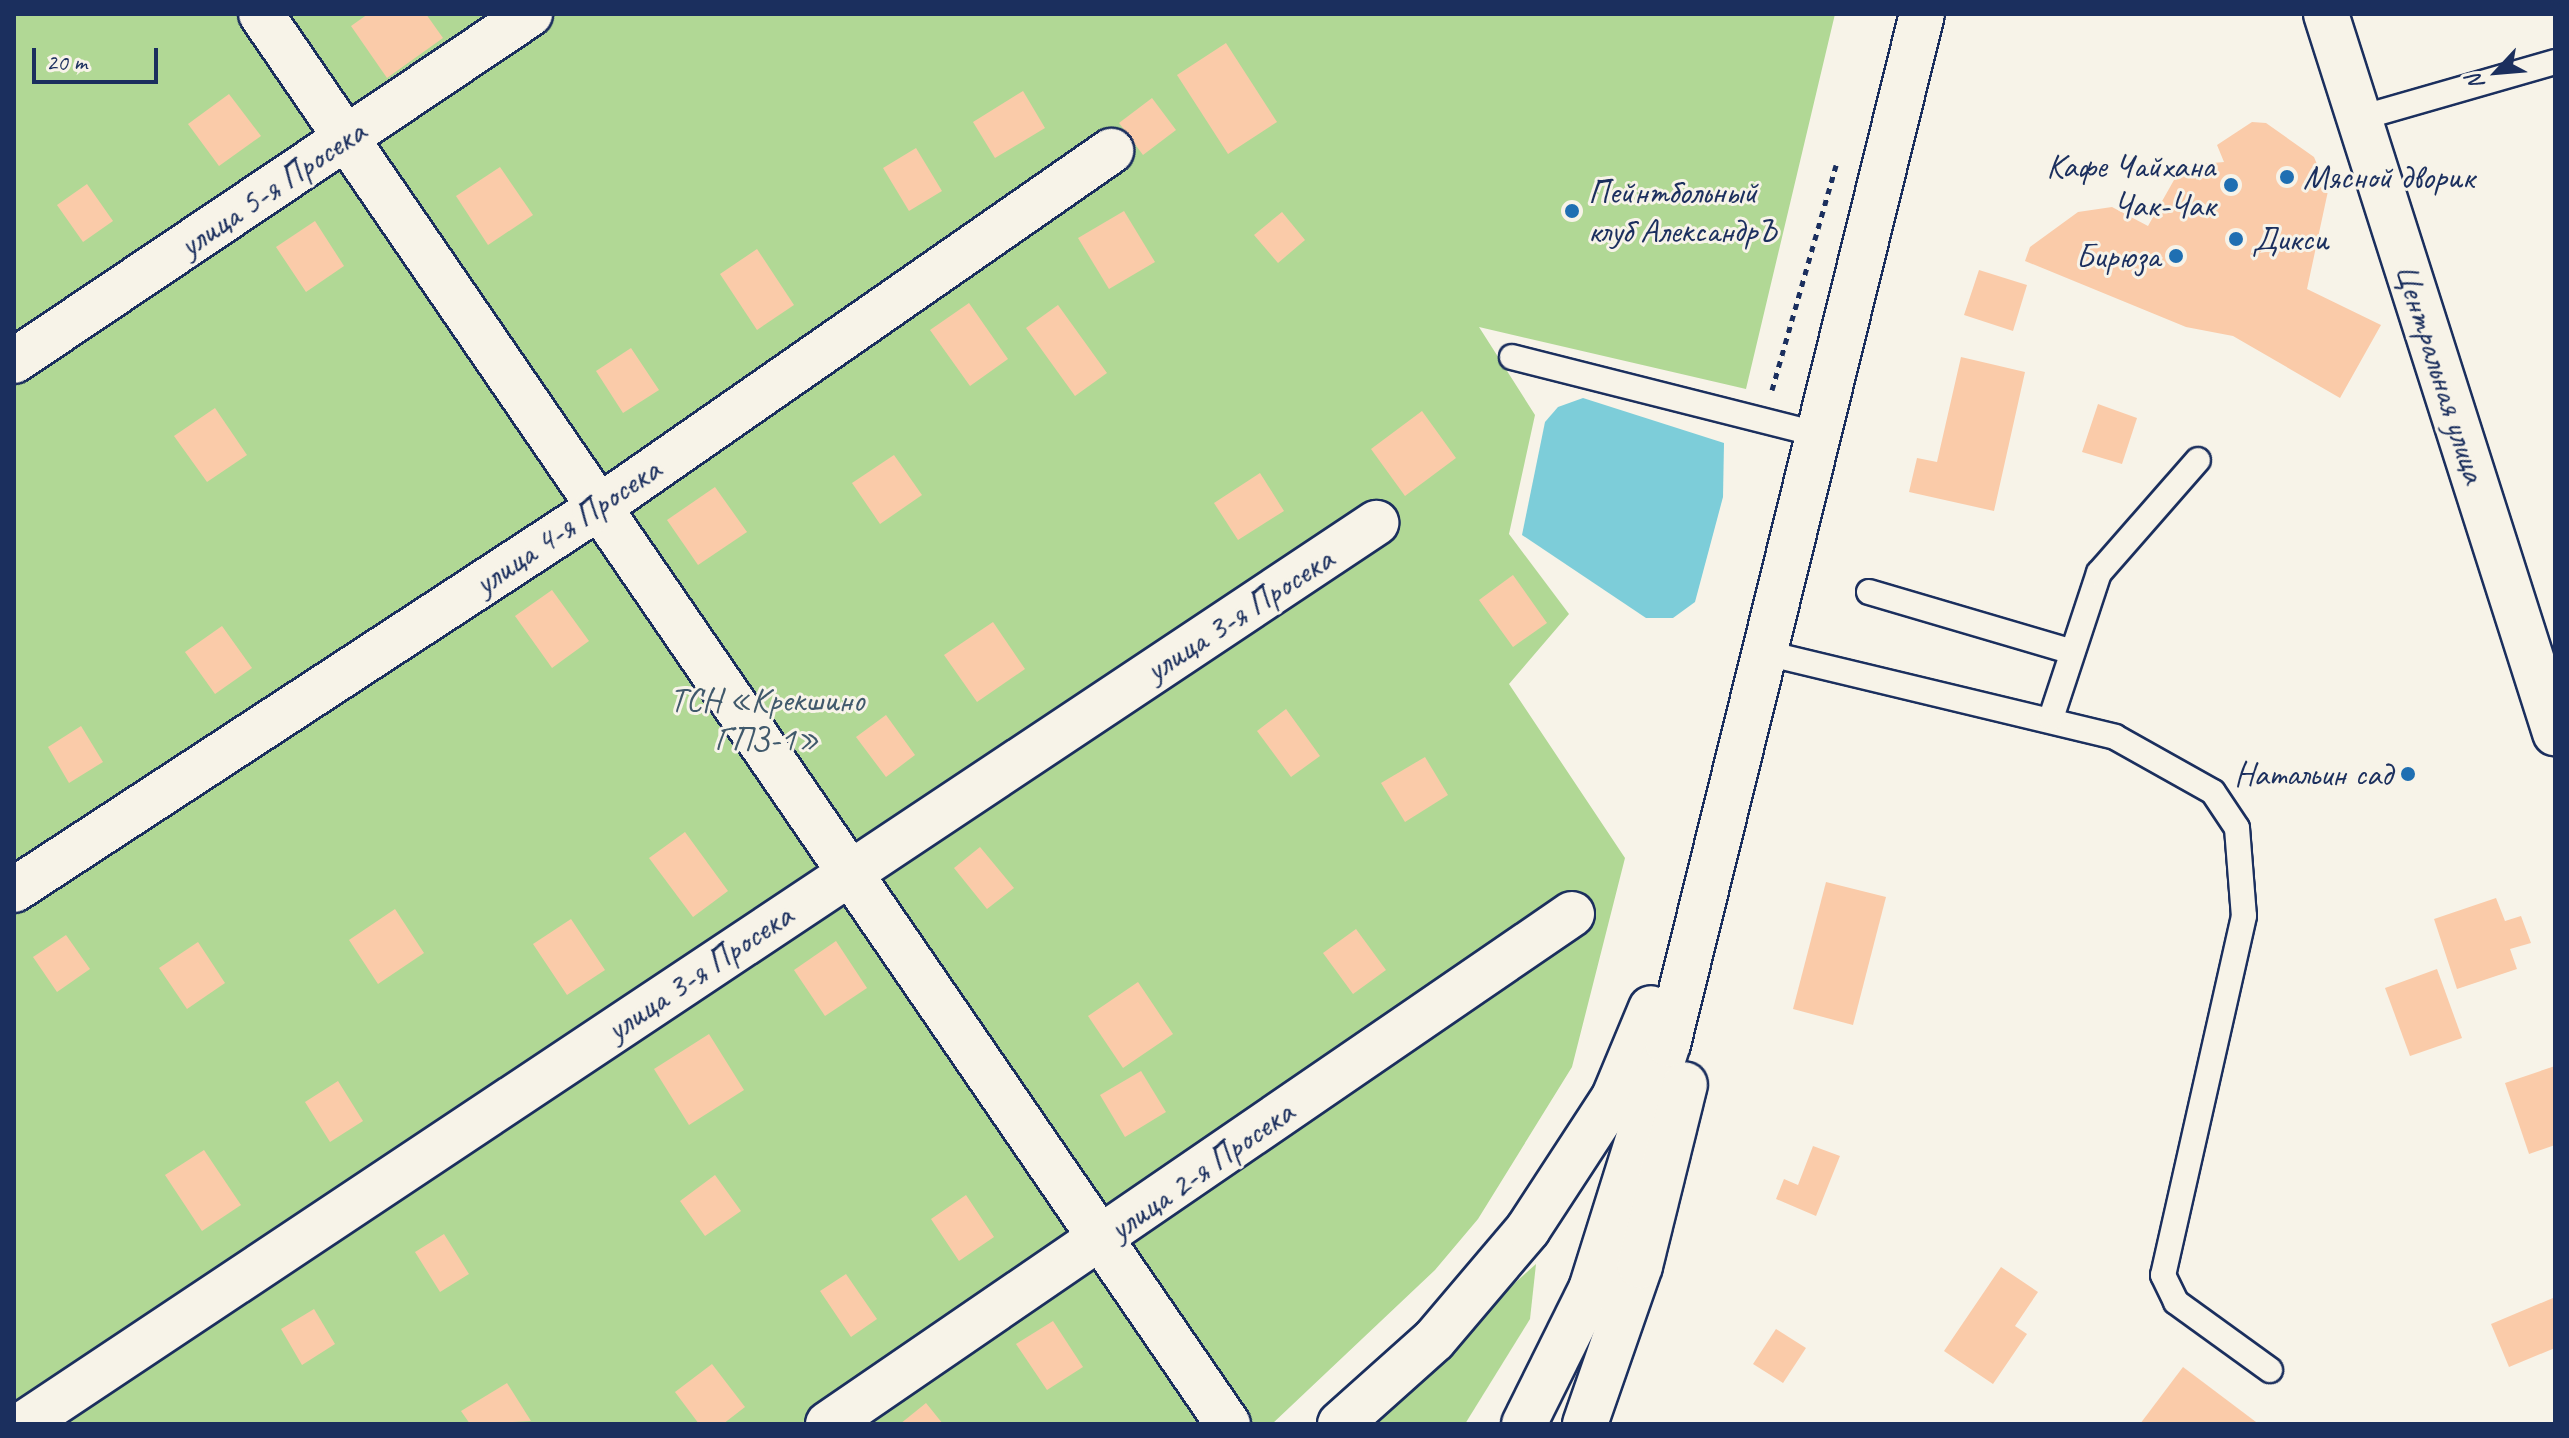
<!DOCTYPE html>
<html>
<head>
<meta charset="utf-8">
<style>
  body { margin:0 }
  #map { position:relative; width:2569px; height:1438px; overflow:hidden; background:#f7f3e8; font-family:Caveat,sans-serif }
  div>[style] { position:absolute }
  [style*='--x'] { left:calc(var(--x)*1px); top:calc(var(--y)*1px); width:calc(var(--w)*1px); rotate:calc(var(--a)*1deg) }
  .green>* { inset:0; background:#b1d895 }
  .water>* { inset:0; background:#7dcdd9 }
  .building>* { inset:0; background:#facba9 }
  .path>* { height:5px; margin-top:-2.5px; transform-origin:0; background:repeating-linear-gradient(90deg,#1b2f5e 0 6px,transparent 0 12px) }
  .roads { filter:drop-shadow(2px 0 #1b2f5e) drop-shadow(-2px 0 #1b2f5e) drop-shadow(0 2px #1b2f5e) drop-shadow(0 -2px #1b2f5e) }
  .lane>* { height:24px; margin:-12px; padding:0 12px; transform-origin:12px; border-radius:12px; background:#f7f3e8 }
  .street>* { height:44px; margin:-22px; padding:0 22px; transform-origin:22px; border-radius:22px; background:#f7f3e8 }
  .secondary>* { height:44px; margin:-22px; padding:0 22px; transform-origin:22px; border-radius:22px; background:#f7f3e8 }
  .dots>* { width:22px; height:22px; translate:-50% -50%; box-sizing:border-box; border:4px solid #f7f3e8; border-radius:50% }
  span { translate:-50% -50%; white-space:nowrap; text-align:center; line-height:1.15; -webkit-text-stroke:6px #f7f3e8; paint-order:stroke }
  .poi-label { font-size:34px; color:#1b2f5e }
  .right { translate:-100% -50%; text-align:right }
  .left { translate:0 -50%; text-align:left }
  .street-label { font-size:34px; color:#1b2f5e }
  .park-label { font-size:34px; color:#40596c }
  .frame { position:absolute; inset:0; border:16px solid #1b2f5e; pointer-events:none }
  .north { position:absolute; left:2457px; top:32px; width:80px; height:80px; -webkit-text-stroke:6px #f7f3e8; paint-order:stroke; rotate:244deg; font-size:22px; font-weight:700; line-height:32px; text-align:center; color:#1b2f5e }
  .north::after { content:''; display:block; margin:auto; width:28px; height:36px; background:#1b2f5e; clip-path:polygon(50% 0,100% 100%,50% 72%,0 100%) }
  .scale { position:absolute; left:32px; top:48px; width:126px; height:36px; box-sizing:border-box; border:4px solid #1b2f5e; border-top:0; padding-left:10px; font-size:24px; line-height:28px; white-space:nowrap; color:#1b2f5e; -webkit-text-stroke:6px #f7f3e8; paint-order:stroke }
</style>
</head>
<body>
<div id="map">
  <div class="green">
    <i style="clip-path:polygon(14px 14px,1835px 14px,1746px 389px,1479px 327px,1535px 415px,1509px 534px,1569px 614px,1509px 684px,1625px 858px,1572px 1067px,1478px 1219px,1435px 1270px,1272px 1424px,14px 1424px)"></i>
    <i style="clip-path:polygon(1536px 1264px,1530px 1319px,1465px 1424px,1356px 1424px)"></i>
  </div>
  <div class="water">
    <i style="clip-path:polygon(1583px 398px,1724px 443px,1723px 497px,1695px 602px,1673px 618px,1646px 618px,1522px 535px,1545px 422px,1558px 407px)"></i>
  </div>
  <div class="building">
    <i style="clip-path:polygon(368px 14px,426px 14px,443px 38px,387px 78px,351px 26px)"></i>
    <i style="clip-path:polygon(1226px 43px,1277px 122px,1228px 154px,1177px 75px)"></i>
    <i style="clip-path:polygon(1023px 91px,1045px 128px,995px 158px,973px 122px)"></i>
    <i style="clip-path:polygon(229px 94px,261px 136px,219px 166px,188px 124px)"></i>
    <i style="clip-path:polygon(1152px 98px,1176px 130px,1143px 155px,1119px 123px)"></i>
    <i style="clip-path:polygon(2252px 122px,2266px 123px,2314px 157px,2328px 191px,2307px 289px,2381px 325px,2340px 398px,2233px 336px,2186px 327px,2025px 261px,2030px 247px,2078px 212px,2112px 207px,2148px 226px,2174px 180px,2201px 164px,2224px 162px,2217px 145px)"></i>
    <i style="clip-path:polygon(916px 148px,942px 191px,909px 211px,883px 168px)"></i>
    <i style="clip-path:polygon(500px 167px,533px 215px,488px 245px,456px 196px)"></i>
    <i style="clip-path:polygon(87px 184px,113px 221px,83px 242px,57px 205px)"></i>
    <i style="clip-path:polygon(1124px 211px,1155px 262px,1109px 289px,1078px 238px)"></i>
    <i style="clip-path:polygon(1282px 212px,1305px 240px,1278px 263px,1254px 235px)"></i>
    <i style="clip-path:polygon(315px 221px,344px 266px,306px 292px,276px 247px)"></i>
    <i style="clip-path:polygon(757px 249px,794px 305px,757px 330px,720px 274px)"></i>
    <i style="clip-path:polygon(1979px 270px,2027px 285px,2013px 331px,1964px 315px)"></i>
    <i style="clip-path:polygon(969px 303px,1008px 359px,970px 386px,930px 330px)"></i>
    <i style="clip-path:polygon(1058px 305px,1107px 373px,1075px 396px,1026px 328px)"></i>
    <i style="clip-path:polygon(631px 348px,659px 390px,623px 413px,596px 371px)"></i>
    <i style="clip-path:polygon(1961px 357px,2025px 372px,1994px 511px,1909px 492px,1917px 458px,1937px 462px)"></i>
    <i style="clip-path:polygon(2098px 404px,2137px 418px,2122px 464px,2082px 452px)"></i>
    <i style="clip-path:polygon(215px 408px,247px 455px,207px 482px,174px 436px)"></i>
    <i style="clip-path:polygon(1422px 411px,1456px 458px,1405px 496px,1371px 449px)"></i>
    <i style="clip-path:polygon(894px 455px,922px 495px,880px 524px,852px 483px)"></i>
    <i style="clip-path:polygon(1260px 473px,1284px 511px,1238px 540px,1214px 503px)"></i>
    <i style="clip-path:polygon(715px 487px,747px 532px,698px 565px,667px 520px)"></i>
    <i style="clip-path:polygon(1513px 575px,1547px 623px,1513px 647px,1479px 600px)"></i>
    <i style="clip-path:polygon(552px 590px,589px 641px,552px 668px,515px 616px)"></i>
    <i style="clip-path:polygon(993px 622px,1025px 669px,977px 702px,944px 655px)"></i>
    <i style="clip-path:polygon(222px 626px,252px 668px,215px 694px,185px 652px)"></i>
    <i style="clip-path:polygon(1286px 709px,1320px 756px,1291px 777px,1257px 731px)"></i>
    <i style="clip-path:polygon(886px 715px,915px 755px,886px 777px,856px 737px)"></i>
    <i style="clip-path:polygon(81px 726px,103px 762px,69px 783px,48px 747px)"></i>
    <i style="clip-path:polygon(1425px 757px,1448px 795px,1405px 822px,1381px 783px)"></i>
    <i style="clip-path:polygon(685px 832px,728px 891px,693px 917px,649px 858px)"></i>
    <i style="clip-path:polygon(980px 847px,1014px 888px,987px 909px,954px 868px)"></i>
    <i style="clip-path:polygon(1826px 882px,1886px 897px,1853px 1025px,1793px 1009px)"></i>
    <i style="clip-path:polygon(2496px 898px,2505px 921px,2521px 916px,2531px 943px,2510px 949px,2517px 969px,2457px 989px,2434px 919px)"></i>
    <i style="clip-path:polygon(395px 909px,424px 953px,378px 984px,349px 940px)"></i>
    <i style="clip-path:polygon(571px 919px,605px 970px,567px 995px,533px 944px)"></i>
    <i style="clip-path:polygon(1356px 929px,1386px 970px,1353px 994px,1323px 953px)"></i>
    <i style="clip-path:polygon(66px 935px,90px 969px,57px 992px,33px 957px)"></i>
    <i style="clip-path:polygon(836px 941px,867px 988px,825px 1016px,794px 970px)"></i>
    <i style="clip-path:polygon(198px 942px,225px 983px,187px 1009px,159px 968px)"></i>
    <i style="clip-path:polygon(2437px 969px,2462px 1038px,2410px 1056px,2385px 988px)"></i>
    <i style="clip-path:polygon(1138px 982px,1173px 1034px,1123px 1068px,1088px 1016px)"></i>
    <i style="clip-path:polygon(709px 1034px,744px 1090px,689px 1125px,654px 1069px)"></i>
    <i style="clip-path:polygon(2555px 1066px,2555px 1145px,2529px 1154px,2505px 1083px)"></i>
    <i style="clip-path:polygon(1141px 1071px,1166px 1112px,1125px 1137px,1100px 1095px)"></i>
    <i style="clip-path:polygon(338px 1081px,363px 1121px,330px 1142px,305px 1102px)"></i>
    <i style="clip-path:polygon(1813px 1146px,1840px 1156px,1816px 1216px,1776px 1199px,1784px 1179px,1798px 1185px)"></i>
    <i style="clip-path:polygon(204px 1150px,241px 1205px,202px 1231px,165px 1175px)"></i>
    <i style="clip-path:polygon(715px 1175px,741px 1211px,705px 1236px,680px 1201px)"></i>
    <i style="clip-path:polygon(966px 1195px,994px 1237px,959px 1261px,931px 1219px)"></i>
    <i style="clip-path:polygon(444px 1234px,469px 1274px,440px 1292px,415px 1252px)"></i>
    <i style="clip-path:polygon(2001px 1267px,2038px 1292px,2015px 1326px,2027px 1334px,1993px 1384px,1944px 1351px)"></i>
    <i style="clip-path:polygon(846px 1274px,877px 1319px,851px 1337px,820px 1291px)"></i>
    <i style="clip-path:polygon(2553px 1298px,2555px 1348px,2509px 1367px,2491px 1324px)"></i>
    <i style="clip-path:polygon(314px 1309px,335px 1344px,302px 1365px,281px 1329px)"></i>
    <i style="clip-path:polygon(1053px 1321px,1083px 1367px,1047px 1390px,1016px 1344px)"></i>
    <i style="clip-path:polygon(1776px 1329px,1806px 1348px,1783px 1383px,1753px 1364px)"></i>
    <i style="clip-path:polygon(712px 1364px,745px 1407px,723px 1424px,699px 1424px,675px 1392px)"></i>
    <i style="clip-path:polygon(2183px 1367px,2256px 1422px,2254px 1424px,2140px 1424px)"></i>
    <i style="clip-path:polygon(507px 1383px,531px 1421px,470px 1424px,461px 1411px)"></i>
    <i style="clip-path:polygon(926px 1403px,943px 1424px,900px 1424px)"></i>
  </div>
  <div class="path">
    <i style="--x:1772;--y:390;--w:234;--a:-74.1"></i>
  </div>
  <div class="roads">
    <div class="lane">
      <i style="--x:2360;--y:118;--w:203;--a:-16"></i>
      <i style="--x:1512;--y:357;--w:315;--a:14.2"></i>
      <i style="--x:1869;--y:592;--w:209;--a:16.4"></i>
      <i style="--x:1762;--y:652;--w:363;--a:13.5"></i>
      <i style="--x:2115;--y:737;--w:112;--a:29.3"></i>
      <i style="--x:2213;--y:792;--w:43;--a:56.3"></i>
      <i style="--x:2237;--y:828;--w:88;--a:85.5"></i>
      <i style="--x:2244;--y:916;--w:368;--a:102.7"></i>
      <i style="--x:2163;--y:1275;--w:30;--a:64"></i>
      <i style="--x:2176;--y:1302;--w:116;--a:35.9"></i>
      <i style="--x:2051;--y:718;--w:153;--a:-71.7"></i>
      <i style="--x:2099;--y:573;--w:150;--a:-48.8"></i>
    </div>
    <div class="street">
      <i style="--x:261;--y:14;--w:1710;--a:55.56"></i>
      <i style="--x:2326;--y:14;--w:755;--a:72.33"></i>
      <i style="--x:14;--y:361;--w:622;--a:-33.92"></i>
      <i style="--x:14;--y:890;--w:694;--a:-33.19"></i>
      <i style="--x:595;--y:510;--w:629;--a:-34.83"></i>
      <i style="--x:23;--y:1424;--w:1626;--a:-33.66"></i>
      <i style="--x:828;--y:1424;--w:902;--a:-34.43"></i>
    </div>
    <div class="secondary">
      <i style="--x:1340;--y:1424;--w:126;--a:-41.8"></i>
      <i style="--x:1434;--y:1340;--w:145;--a:-49.7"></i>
      <i style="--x:1528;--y:1229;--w:158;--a:-56.9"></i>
      <i style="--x:1614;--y:1097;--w:96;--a:-67.4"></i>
      <i style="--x:1524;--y:1424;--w:151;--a:-63.6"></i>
      <i style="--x:1591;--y:1289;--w:257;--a:-72.6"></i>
      <i style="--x:1668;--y:1044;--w:1061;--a:-76.15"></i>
      <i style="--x:1585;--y:1424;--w:167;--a:-70.8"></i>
      <i style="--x:1640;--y:1266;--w:187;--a:-76.1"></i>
    </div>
  </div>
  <div class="dots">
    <i style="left:2287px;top:177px;background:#1f6fb2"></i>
    <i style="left:2231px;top:185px;background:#1f6fb2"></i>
    <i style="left:1572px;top:211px;background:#1f6fb2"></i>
    <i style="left:2236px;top:239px;background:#1f6fb2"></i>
    <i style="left:2176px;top:256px;background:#1f6fb2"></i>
    <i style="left:2408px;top:774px;background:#1f6fb2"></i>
  </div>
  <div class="poi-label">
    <span class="right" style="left:2215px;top:185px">Кафе Чайхана<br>Чак-Чак</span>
    <span class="left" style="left:2303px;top:177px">Мясной дворик</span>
    <span class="left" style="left:1588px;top:211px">Пейнтбольный<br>клуб АлександрЪ</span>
    <span class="left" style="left:2252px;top:239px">Дикси</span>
    <span class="right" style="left:2160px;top:256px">Бирюза</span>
    <span class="right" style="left:2392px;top:774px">Натальин сад</span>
  </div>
  <div class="street-label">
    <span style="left:272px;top:188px;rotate:-34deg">улица 5-я Просека</span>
    <span style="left:2441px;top:373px;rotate:72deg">Центральная улица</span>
    <span style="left:567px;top:526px;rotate:-34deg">улица 4-я Просека</span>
    <span style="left:1239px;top:614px;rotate:-33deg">улица 3-я Просека</span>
    <span style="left:699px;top:972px;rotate:-34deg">улица 3-я Просека</span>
    <span style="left:1201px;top:1170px;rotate:-35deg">улица 2-я Просека</span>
  </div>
  <div class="park-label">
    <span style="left:767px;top:719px">ТСН «Крекшино<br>ГПЗ-1»</span>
  </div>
  <div class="frame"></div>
  <div class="north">N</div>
  <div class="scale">20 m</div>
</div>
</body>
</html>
